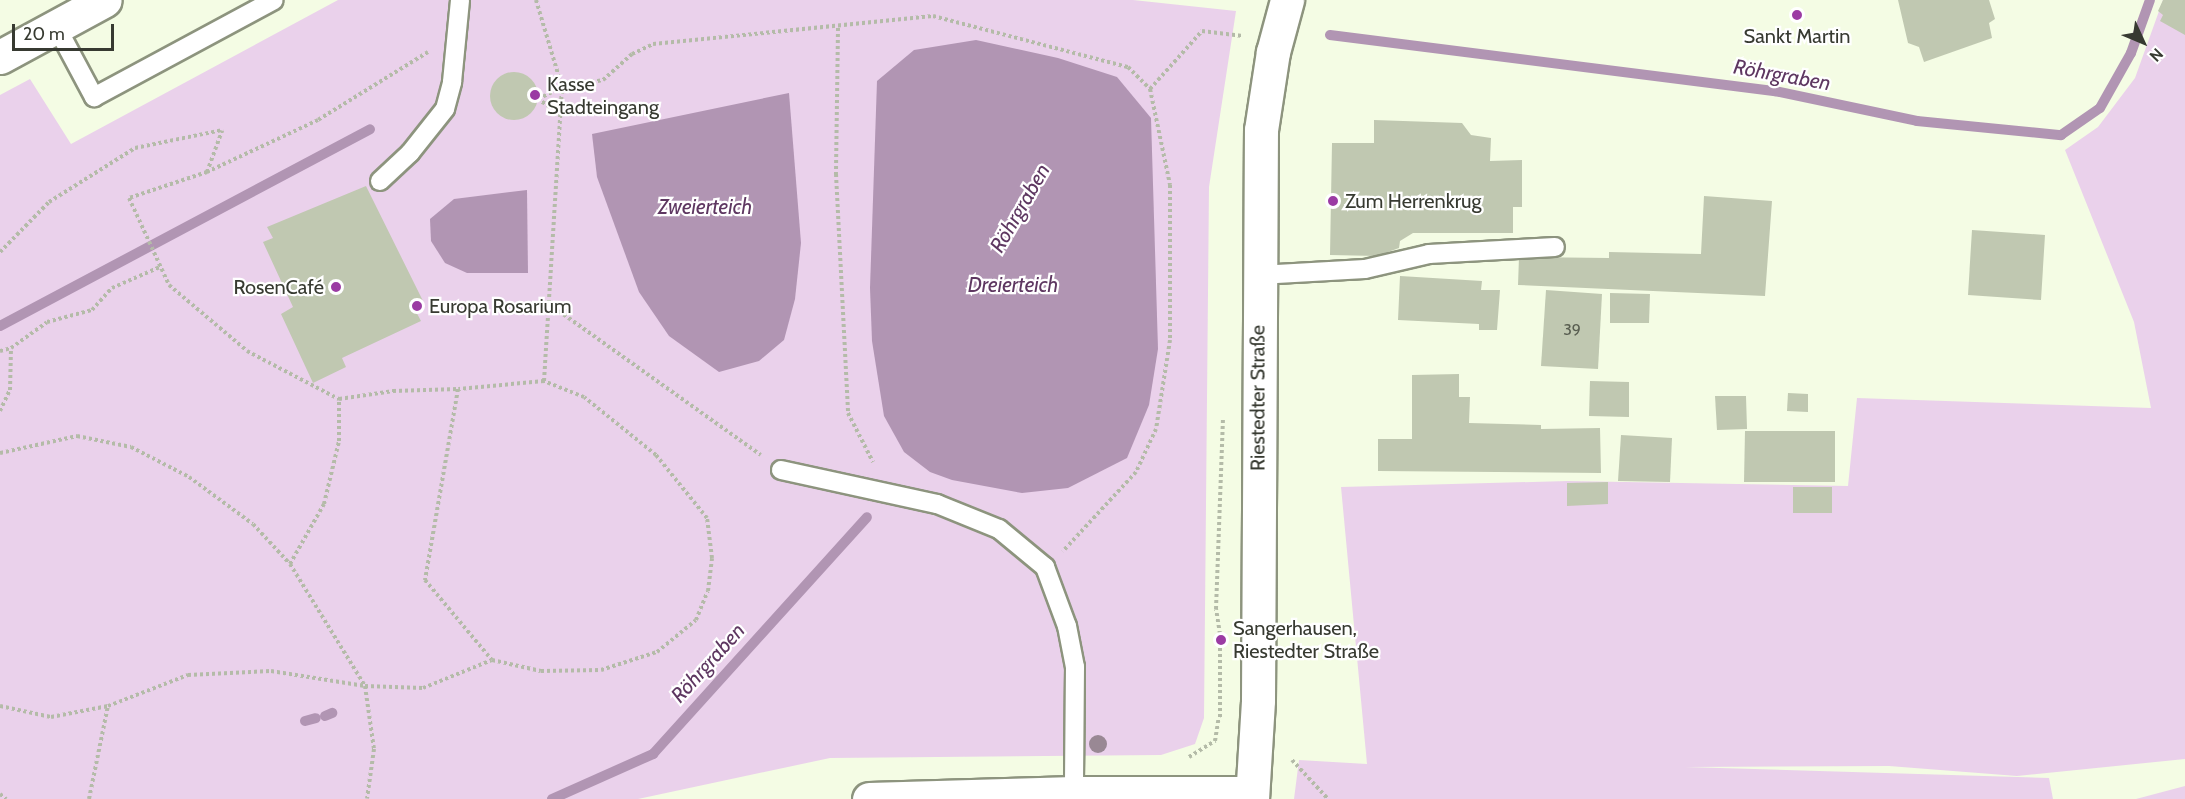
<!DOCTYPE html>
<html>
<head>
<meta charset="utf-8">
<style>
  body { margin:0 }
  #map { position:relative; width:2185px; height:799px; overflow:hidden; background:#f4fce4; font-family:Cabin,sans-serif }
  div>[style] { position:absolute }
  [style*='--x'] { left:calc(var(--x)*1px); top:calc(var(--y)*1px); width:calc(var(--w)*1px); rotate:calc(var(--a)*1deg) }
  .green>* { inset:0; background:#ead1eb }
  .water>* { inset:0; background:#b195b3 }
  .stream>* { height:10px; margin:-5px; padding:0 5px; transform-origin:5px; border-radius:5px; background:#b195b3 }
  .building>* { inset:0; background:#c0c8b1 }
  .round { border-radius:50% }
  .path>* { height:4px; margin-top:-2px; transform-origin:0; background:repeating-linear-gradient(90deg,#b4bba8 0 3px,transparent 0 6px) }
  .roads { filter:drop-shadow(2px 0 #8d947e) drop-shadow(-2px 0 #8d947e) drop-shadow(0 2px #8d947e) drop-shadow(0 -2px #8d947e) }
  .lane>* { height:18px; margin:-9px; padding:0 9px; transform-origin:9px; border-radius:9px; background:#fff }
  .street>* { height:33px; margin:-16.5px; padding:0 16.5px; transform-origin:16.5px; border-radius:16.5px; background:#fff }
  .secondary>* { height:33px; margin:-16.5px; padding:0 16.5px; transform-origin:16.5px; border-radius:16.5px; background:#fff }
  .trees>* { width:18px; height:18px; margin:-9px; border-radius:50%; background:#998894 }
  .dots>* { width:16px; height:16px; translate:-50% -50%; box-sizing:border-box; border:3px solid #fff; border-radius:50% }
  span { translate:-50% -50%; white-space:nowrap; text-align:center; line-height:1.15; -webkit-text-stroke:4.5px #fff; paint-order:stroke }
  .number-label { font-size:16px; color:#595e51 }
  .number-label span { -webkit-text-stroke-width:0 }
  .poi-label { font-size:20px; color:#373a31 }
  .left { translate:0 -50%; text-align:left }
  .right { translate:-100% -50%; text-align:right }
  .street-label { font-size:20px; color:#373a31 }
  .water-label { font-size:21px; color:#5e3761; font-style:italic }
  .north { position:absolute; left:2113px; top:12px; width:60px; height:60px; -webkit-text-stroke:4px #fff; paint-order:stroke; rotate:134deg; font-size:16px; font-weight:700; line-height:24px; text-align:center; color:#373a31 }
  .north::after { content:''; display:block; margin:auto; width:21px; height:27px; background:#373a31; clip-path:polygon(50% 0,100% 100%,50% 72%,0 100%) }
  .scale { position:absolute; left:12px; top:24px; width:102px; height:27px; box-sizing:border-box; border:3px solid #373a31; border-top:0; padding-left:8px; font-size:18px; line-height:21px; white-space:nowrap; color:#373a31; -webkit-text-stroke:4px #fff; paint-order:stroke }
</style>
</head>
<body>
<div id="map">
  <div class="green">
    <i style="clip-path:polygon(338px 0,1133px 0,1236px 11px,1209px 187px,1204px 718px,1195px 744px,1161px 755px,830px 758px,638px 799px,0 799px,0 95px,30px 79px,71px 144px)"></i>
    <i style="clip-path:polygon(2163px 0,2185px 0,2185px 759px,2017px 776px,1889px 766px,1685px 767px,2049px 778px,2053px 799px,1294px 799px,1299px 760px,1367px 764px,1341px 487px,1568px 481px,1848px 486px,1857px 398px,2151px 408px,2134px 322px,2065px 150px,2098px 127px,2135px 78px)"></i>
    <i style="clip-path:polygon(2185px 786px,2185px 799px,2136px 799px)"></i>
  </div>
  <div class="water">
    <i style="clip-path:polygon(976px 40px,1058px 58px,1117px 77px,1151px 118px,1158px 349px,1149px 405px,1127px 458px,1068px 488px,1022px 493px,952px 480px,930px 472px,904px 452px,884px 416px,872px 341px,870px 288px,877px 81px,914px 50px)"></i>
    <i style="clip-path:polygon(789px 93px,801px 243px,795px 299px,784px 340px,759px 361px,719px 372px,669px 336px,639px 292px,597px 177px,592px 134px)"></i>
    <i style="clip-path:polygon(527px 190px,528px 273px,467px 273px,445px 263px,431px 241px,430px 219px,454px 199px)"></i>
  </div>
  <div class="stream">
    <i style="--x:1330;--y:35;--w:449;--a:7.2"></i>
    <i style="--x:1775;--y:91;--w:145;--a:11.9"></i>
    <i style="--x:1917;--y:121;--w:145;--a:5.6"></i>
    <i style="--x:2061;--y:135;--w:47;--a:-34.7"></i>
    <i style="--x:2100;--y:108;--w:63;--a:-60.6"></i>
    <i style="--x:2131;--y:53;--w:56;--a:-70.3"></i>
    <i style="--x:0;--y:326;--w:419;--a:-28"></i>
    <i style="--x:325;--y:716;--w:8;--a:-23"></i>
    <i style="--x:305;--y:721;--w:11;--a:-15"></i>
    <i style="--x:552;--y:799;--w:111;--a:-24"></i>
    <i style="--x:653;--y:754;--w:319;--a:-47.9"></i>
  </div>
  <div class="building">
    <i style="clip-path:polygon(1898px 0,1989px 0,1995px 19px,1989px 23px,1992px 38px,1924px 62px,1919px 47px,1908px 43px)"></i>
    <i style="clip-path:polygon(2163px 0,2185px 0,2185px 35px,2160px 21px,2163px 15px,2158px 11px)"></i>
    <i class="round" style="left:490px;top:72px;width:48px;height:48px"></i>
    <i style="clip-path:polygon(1374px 120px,1462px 123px,1471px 135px,1491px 138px,1490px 161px,1522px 160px,1522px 207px,1513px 207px,1513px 233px,1413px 233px,1400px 241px,1399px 248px,1377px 256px,1330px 255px,1332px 143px,1374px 143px)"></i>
    <i style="clip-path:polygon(366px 186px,423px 301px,413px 306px,421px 321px,342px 358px,346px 367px,313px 383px,281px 314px,293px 307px,263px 242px,273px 238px,267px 227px)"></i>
    <i style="clip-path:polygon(1704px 196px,1772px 201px,1765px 296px,1518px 285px,1519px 257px,1609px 258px,1609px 252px,1701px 254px)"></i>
    <i style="clip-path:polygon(1972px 230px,2045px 235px,2041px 300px,1968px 295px)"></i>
    <i style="clip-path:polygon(1400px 276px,1482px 281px,1481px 290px,1500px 290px,1497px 330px,1479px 330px,1479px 324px,1398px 320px)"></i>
    <i style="clip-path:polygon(1546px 290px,1602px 294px,1598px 369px,1541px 366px)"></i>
    <i style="clip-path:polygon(1610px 293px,1650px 294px,1649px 323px,1610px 323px)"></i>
    <i style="clip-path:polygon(1459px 374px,1459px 397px,1470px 397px,1469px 423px,1541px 425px,1541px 429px,1600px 428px,1601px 473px,1378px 471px,1378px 439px,1412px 439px,1412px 375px)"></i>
    <i style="clip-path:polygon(1590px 381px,1629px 382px,1629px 417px,1589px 416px)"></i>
    <i style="clip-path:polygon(1788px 393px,1808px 394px,1808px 412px,1787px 411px)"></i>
    <i style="clip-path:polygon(1715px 396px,1746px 396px,1747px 429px,1717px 430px)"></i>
    <i style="clip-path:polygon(1745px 431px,1835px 431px,1835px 482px,1744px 482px)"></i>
    <i style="clip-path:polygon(1621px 435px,1672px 438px,1670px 482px,1618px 481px)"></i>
    <i style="clip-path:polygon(1608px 482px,1608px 504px,1567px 506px,1567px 483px)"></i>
    <i style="clip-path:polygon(1793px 487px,1832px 487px,1832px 513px,1793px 513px)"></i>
  </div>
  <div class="path">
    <i style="--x:536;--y:0;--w:91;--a:73.4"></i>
    <i style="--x:562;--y:87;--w:42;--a:-9.7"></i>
    <i style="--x:603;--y:80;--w:39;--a:-42"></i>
    <i style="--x:632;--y:54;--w:23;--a:-25"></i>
    <i style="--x:653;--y:44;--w:281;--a:-5.7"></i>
    <i style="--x:933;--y:16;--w:202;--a:14.7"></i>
    <i style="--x:1128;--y:67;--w:31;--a:45"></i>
    <i style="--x:1150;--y:89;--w:98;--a:78.2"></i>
    <i style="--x:1170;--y:185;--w:155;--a:90"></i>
    <i style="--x:1170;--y:340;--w:90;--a:98.9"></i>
    <i style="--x:1156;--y:429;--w:47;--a:114.9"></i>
    <i style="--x:1136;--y:472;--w:108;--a:132.7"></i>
    <i style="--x:838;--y:28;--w:146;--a:90.8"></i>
    <i style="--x:836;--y:174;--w:239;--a:87.1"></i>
    <i style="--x:848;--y:413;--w:55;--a:63"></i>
    <i style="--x:428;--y:52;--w:129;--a:148.3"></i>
    <i style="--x:318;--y:120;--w:123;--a:154.9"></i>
    <i style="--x:207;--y:172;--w:82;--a:161.6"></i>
    <i style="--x:129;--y:198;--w:96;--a:65.3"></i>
    <i style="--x:169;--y:285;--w:102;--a:40.2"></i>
    <i style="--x:247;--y:351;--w:104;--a:27.6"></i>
    <i style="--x:339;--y:399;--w:55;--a:-8.4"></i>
    <i style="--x:393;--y:391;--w:65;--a:-1.8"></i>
    <i style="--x:1150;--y:89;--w:78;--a:-48.1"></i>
    <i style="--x:1202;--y:31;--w:41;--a:7"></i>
    <i style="--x:560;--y:113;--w:26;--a:-148"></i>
    <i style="--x:538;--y:99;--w:25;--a:-26"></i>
    <i style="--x:207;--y:172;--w:44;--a:-69.9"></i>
    <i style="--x:0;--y:252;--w:70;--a:-45.6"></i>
    <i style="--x:49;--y:202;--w:102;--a:-32.1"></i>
    <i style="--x:135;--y:148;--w:90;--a:-11.6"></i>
    <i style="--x:549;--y:304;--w:260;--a:35.5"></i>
    <i style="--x:0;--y:351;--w:11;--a:-15"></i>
    <i style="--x:11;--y:348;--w:44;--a:-35.8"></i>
    <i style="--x:47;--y:322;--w:47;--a:-14.9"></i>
    <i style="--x:92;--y:310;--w:30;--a:-48"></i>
    <i style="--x:112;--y:288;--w:52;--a:-23.6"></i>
    <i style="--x:544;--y:381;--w:295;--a:-86.5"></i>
    <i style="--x:0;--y:411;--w:23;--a:-65"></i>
    <i style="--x:10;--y:390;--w:42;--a:-88.6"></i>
    <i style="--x:0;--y:453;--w:79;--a:-12.4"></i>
    <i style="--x:77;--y:436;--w:55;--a:11.5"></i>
    <i style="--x:131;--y:447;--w:65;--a:27.3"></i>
    <i style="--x:189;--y:477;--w:79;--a:36.3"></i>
    <i style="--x:253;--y:524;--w:54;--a:47.2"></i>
    <i style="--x:290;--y:564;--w:143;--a:58.4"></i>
    <i style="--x:365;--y:686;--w:64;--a:81.9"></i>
    <i style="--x:374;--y:749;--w:50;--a:98"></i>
    <i style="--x:290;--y:564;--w:69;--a:-60.5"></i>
    <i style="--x:324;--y:504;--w:65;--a:-76.6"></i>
    <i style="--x:339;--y:441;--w:42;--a:-90"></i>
    <i style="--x:0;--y:706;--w:52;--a:12.2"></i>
    <i style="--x:51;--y:717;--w:58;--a:-10.9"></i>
    <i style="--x:108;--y:706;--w:86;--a:-21.2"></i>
    <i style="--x:188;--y:675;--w:83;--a:-2.8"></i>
    <i style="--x:271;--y:671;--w:95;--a:9.1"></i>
    <i style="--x:365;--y:686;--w:58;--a:2"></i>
    <i style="--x:423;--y:688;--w:74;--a:-22.1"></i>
    <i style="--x:492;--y:660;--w:50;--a:12.7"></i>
    <i style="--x:541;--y:671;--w:60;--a:-1"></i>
    <i style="--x:601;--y:670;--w:59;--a:-17.8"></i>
    <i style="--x:657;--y:652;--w:50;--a:-39.4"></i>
    <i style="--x:696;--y:620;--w:31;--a:-68"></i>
    <i style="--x:708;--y:591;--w:33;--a:-83"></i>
    <i style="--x:712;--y:558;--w:40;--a:-97.1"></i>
    <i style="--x:707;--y:518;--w:81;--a:-129"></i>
    <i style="--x:656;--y:455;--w:92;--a:-141.1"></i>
    <i style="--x:584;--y:397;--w:43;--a:-158.2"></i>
    <i style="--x:544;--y:381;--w:86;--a:174.7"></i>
    <i style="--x:458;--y:389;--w:194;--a:99.8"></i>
    <i style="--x:425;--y:580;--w:104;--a:50.1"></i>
    <i style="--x:1220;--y:717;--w:83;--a:-90"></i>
    <i style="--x:1220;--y:634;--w:25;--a:-99"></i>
    <i style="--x:1216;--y:609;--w:192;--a:-87.9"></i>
    <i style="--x:1189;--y:757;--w:31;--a:-32"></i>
    <i style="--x:1215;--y:741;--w:24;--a:-81"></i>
    <i style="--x:1292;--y:760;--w:53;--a:47.3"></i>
    <i style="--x:0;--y:794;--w:8;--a:40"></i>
    <i style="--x:89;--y:799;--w:95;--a:-78.5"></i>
  </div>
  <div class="roads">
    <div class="lane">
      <i style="--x:56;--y:26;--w:81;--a:61.8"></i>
      <i style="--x:94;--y:97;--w:204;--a:-28.3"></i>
      <i style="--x:380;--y:181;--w:41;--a:-43"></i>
      <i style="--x:410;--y:153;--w:56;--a:-51.5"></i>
      <i style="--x:445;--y:109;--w:28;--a:-75"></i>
      <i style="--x:452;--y:82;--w:82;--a:-84.4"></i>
      <i style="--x:1259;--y:275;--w:106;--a:-3.2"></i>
      <i style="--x:1365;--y:269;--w:66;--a:-13.2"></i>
      <i style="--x:1429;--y:254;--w:126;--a:-3.2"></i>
      <i style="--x:781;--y:470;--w:160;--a:12.3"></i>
      <i style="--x:937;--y:504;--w:67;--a:22"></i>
      <i style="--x:999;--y:529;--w:60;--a:39.6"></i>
      <i style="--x:1045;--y:567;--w:63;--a:69.6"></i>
      <i style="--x:1067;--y:626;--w:42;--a:79"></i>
      <i style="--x:1075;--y:667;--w:126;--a:90.5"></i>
    </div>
    <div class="street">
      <i style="--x:0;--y:57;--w:119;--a:-28.5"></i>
      <i style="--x:869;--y:799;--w:205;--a:-1.7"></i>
      <i style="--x:1074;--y:793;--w:178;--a:0"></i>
    </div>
    <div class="secondary">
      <i style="--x:1252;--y:799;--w:99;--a:-86.5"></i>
      <i style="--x:1258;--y:700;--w:570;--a:-89.7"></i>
      <i style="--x:1261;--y:130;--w:79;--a:-81.3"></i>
      <i style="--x:1273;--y:52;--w:54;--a:-74.9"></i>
    </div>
  </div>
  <div class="trees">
    <i style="left:1098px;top:744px"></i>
  </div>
  <div class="dots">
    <i style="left:1797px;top:15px;background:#9b3ba3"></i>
    <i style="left:535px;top:95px;background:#9b3ba3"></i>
    <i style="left:1333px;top:201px;background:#9b3ba3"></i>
    <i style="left:336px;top:287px;background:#9b3ba3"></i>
    <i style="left:417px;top:306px;background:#9b3ba3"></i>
    <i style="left:1221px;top:640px;background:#9b3ba3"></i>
  </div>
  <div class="number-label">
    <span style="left:1572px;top:330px">39</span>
  </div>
  <div class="poi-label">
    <span style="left:1797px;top:36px">Sankt Martin</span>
    <span class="left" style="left:547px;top:96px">Kasse<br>Stadteingang</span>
    <span class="left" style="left:1345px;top:201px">Zum Herrenkrug</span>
    <span class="right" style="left:324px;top:287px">RosenCafé</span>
    <span class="left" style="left:429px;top:306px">Europa Rosarium</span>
    <span class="left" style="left:1233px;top:640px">Sangerhausen,<br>Riestedter Straße</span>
  </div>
  <div class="street-label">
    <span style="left:1258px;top:398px;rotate:-90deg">Riestedter Straße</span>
  </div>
  <div class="water-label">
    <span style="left:1782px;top:75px;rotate:10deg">Röhrgraben</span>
    <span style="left:705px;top:207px">Zweierteich</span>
    <span style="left:1020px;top:208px;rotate:-60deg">Röhrgraben</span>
    <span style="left:1013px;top:285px">Dreierteich</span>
    <span style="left:708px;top:663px;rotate:-48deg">Röhrgraben</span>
  </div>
  <div class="north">N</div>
  <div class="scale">20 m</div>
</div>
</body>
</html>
